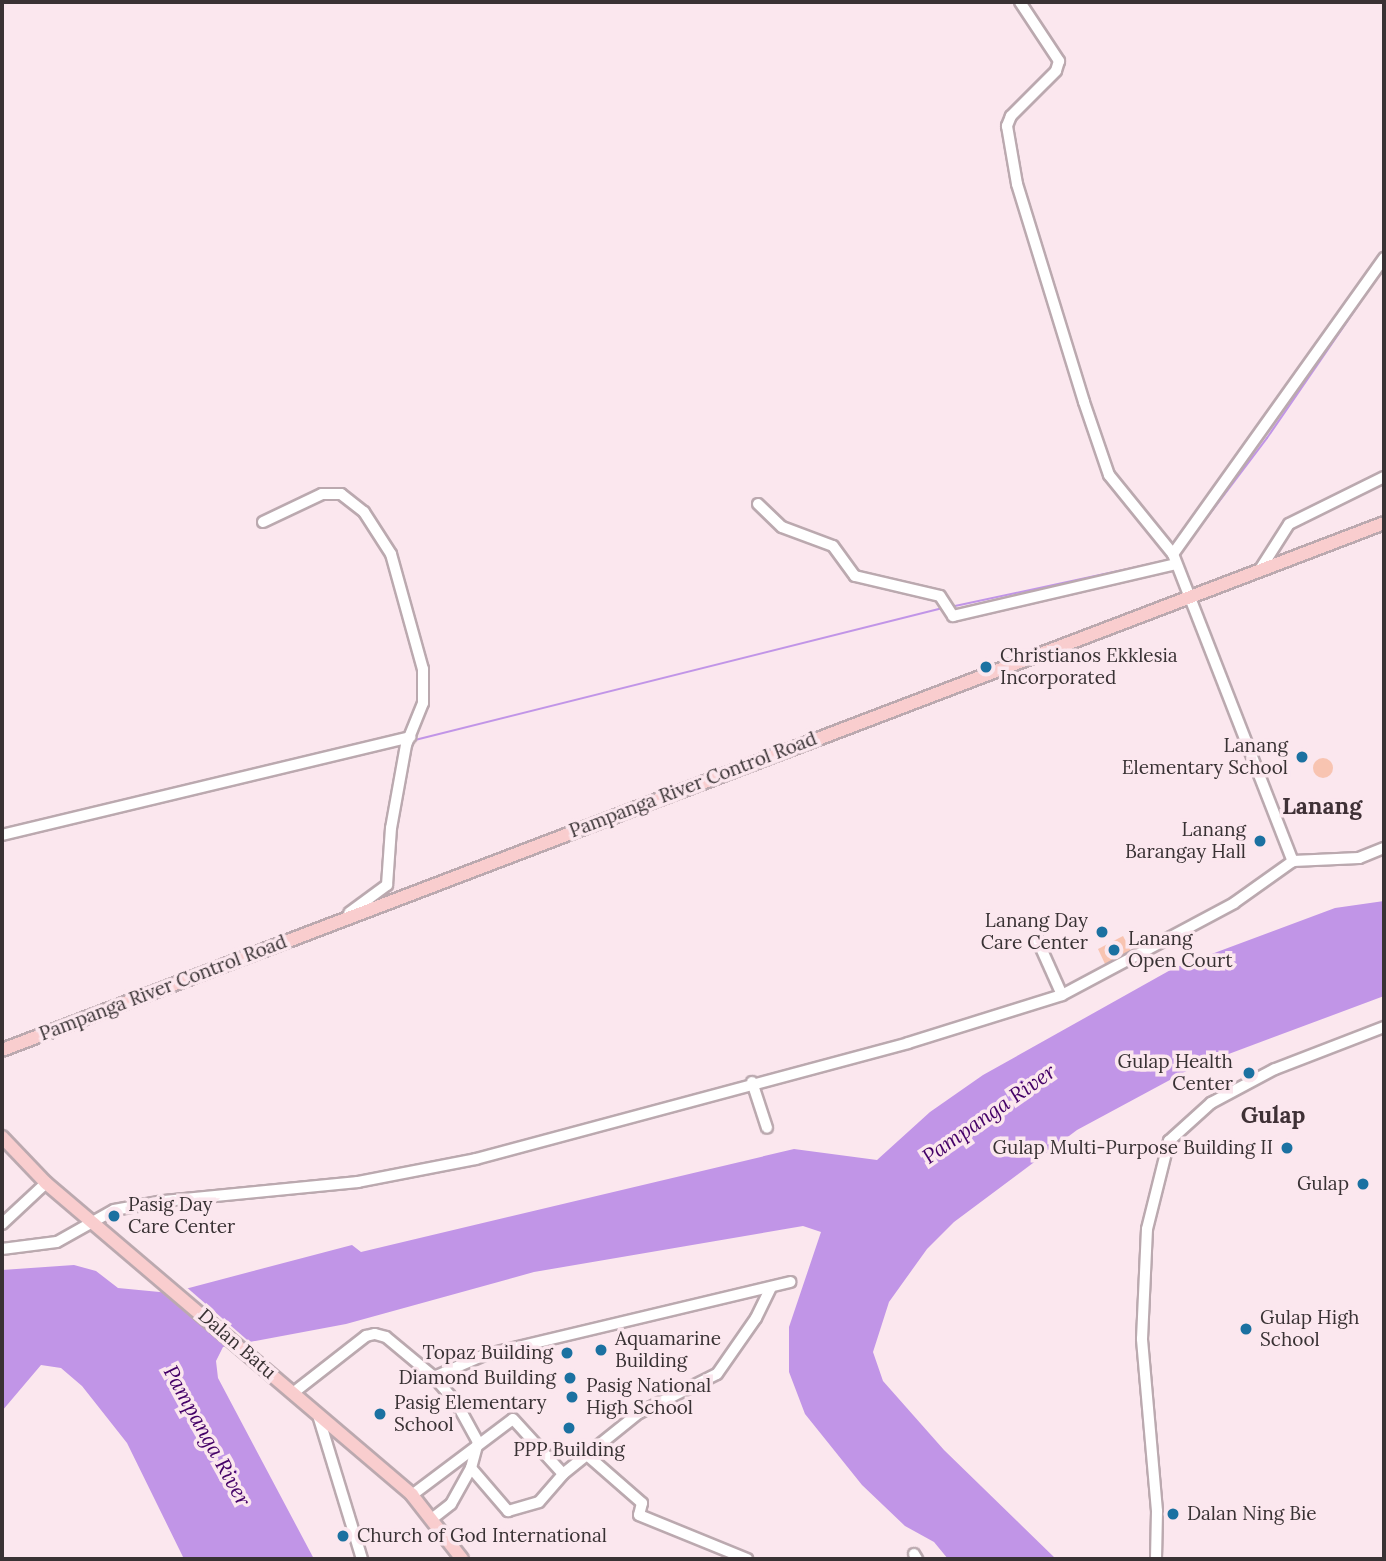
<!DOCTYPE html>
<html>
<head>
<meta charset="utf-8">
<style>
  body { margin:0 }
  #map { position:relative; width:1386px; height:1561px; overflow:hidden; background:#fbe7ee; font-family:Lora,serif }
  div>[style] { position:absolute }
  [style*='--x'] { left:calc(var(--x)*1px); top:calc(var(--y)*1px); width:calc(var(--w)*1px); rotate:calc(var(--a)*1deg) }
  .green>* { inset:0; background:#f8c4b1 }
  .round { border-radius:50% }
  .water>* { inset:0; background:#c195e7 }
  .pier>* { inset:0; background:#fbe7ee }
  .stream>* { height:2px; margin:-1px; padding:0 1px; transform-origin:1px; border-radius:1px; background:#c195e7 }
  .roads { filter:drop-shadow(2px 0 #bba9af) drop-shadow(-2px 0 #bba9af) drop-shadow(0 2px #bba9af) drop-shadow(0 -2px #bba9af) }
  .minor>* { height:10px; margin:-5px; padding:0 5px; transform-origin:5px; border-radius:5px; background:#fff }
  .major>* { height:12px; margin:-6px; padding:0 6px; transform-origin:6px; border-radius:6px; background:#f9cdce }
  .dots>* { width:19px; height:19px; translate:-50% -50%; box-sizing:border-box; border:4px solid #fbe7ee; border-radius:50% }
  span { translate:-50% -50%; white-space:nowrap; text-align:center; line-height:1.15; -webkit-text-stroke:7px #fbe7ee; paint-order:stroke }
  .poi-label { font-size:19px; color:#393234 }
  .left { translate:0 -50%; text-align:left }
  .right { translate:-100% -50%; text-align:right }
  .street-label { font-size:19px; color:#393234 }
  .water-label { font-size:21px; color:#440067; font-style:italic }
  .quarter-label { font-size:23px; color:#3f3136; font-weight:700 }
  .frame { position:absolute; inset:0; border:4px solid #393234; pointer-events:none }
</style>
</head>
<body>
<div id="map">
  <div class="green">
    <i class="round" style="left:1313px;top:758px;width:20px;height:20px"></i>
    <i style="clip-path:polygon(1123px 936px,1131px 951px,1105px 964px,1098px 949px)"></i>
  </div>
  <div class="water">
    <i style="clip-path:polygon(1384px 901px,1384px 996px,1194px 1067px,1077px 1130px,954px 1222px,927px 1249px,889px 1302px,873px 1352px,883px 1381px,944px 1450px,1056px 1559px,948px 1559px,934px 1542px,905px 1526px,862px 1485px,805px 1414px,789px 1372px,789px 1327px,821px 1232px,803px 1226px,534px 1272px,346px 1324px,223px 1347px,216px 1361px,218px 1378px,314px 1559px,184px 1559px,127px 1443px,82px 1386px,61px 1368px,41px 1365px,2px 1411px,2px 1270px,74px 1265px,96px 1271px,118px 1288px,170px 1293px,352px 1245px,361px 1252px,794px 1149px,877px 1160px,930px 1112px,983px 1075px,1174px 968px,1335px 908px)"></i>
  </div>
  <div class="pier">
    <i style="clip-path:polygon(184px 1285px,253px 1345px,230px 1349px,160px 1289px)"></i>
  </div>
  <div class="stream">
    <i style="--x:1181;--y:552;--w:143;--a:-53"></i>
    <i style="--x:1267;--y:438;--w:206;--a:-55.5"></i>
    <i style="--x:955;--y:606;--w:219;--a:-12.1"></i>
    <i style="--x:415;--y:740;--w:544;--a:-14.04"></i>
    <i style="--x:2;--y:841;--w:171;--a:-13.9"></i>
  </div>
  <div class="roads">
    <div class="minor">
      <i style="--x:1020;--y:2;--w:71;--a:56.5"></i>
      <i style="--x:1059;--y:61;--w:10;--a:107"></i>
      <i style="--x:1056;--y:71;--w:64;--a:135"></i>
      <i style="--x:1011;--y:116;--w:11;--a:112"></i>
      <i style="--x:1007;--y:126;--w:59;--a:80.2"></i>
      <i style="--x:1017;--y:184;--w:228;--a:72.9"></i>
      <i style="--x:1084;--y:402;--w:77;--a:71.1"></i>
      <i style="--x:1109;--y:475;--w:102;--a:51"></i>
      <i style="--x:1173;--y:554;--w:330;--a:68.7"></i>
      <i style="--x:758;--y:504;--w:33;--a:44"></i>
      <i style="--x:782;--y:527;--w:54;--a:20.4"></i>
      <i style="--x:833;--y:546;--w:37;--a:54"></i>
      <i style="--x:855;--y:576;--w:87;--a:13.2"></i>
      <i style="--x:940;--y:596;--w:24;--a:57"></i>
      <i style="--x:953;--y:616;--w:229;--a:-13.1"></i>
      <i style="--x:263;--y:522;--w:65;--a:-25.4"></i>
      <i style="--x:322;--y:494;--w:19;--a:0"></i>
      <i style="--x:341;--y:494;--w:29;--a:38"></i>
      <i style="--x:364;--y:512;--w:50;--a:57.3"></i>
      <i style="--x:391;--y:554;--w:119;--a:74.5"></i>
      <i style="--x:423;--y:669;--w:34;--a:90"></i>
      <i style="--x:423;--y:703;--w:45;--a:112"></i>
      <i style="--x:406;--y:745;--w:84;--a:100.2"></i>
      <i style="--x:391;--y:828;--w:57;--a:94"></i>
      <i style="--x:387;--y:885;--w:47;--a:143.6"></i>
      <i style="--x:1173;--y:554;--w:364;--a:-54.5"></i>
      <i style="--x:1261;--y:568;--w:52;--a:-57.5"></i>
      <i style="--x:1289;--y:524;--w:106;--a:-26.3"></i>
      <i style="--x:2;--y:835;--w:420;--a:-13.5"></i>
      <i style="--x:1037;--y:939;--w:61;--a:65.9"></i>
      <i style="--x:752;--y:1082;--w:48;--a:71.9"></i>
      <i style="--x:2;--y:1224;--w:60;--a:-43"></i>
      <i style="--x:2;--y:1249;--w:55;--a:-7.3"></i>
      <i style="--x:57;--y:1242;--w:65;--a:-29.3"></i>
      <i style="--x:114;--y:1210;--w:51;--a:-10.2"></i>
      <i style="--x:164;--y:1201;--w:195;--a:-5.6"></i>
      <i style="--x:358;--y:1182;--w:120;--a:-11"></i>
      <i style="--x:476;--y:1159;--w:447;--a:-15"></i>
      <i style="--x:908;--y:1043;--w:161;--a:-17.3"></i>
      <i style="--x:1062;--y:995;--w:195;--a:-28.1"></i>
      <i style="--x:1234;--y:903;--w:72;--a:-35.4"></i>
      <i style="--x:1293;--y:861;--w:66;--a:-2.6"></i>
      <i style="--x:1359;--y:858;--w:27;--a:-22"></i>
      <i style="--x:434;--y:1377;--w:55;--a:-23.7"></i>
      <i style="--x:484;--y:1355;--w:315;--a:-13.4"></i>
      <i style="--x:293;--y:1393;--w:93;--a:-38"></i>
      <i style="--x:366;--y:1336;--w:9;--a:-13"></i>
      <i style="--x:375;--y:1334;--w:11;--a:15"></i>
      <i style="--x:386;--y:1337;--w:62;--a:39.8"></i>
      <i style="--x:434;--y:1377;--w:33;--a:49"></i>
      <i style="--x:456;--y:1402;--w:46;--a:61.2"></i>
      <i style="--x:478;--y:1442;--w:27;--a:105"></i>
      <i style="--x:471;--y:1468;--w:41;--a:119.1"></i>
      <i style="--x:451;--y:1504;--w:24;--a:142"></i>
      <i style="--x:318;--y:1415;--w:151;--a:73"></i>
      <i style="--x:587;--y:1455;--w:73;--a:41.1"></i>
      <i style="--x:642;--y:1503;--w:12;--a:104"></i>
      <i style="--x:639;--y:1515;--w:117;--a:22.2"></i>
      <i style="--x:471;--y:1468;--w:57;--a:49.3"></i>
      <i style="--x:508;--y:1511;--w:32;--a:-16"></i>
      <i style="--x:539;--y:1502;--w:37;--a:-49"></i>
      <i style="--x:412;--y:1495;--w:126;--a:-37"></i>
      <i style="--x:513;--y:1419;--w:74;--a:47.7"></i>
      <i style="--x:563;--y:1474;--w:97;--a:-38.8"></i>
      <i style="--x:639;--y:1413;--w:87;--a:-26.6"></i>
      <i style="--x:717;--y:1374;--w:68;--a:-55.1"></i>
      <i style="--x:756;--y:1318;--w:34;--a:-64"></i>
      <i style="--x:914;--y:1554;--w:6;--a:59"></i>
      <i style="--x:1156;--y:1559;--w:48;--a:-88.8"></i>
      <i style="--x:1157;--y:1511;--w:173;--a:-95"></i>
      <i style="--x:1142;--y:1339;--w:110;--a:-87.4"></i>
      <i style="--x:1147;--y:1229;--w:91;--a:-76"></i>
      <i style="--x:1169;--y:1141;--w:57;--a:-42.1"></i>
      <i style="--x:1211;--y:1103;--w:72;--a:-28"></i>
      <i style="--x:1275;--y:1069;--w:117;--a:-21.1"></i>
    </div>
    <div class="major">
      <i style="--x:2;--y:1050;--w:1479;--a:-20.87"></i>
      <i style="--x:2;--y:1137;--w:64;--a:46.3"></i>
      <i style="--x:46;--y:1183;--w:481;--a:40.4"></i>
      <i style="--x:412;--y:1495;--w:81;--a:52"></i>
    </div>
  </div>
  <div class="dots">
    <i style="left:986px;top:667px;background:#1b71a1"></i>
    <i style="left:1302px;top:757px;background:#1b71a1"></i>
    <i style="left:1260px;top:841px;background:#1b71a1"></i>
    <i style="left:1102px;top:932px;background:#1b71a1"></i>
    <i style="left:1114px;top:950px;background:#1b71a1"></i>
    <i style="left:1249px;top:1073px;background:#1b71a1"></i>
    <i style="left:1287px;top:1148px;background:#1b71a1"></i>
    <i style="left:1363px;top:1184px;background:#1b71a1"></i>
    <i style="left:114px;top:1216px;background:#1b71a1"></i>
    <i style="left:1246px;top:1329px;background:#1b71a1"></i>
    <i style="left:601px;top:1350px;background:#1b71a1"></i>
    <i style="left:567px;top:1353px;background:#1b71a1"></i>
    <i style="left:570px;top:1378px;background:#1b71a1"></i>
    <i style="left:572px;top:1397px;background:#1b71a1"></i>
    <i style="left:380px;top:1414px;background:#1b71a1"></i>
    <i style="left:569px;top:1428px;background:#1b71a1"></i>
    <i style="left:1173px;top:1514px;background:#1b71a1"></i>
    <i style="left:343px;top:1536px;background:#1b71a1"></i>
  </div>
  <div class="poi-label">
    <span class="left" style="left:1000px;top:667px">Christianos Ekklesia<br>Incorporated</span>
    <span class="right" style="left:1288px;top:757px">Lanang<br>Elementary School</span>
    <span class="right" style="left:1246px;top:841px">Lanang<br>Barangay Hall</span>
    <span class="right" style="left:1088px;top:932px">Lanang Day<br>Care Center</span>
    <span class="left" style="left:1128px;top:950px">Lanang<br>Open Court</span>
    <span class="right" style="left:1233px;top:1073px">Gulap Health<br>Center</span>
    <span class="right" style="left:1273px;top:1148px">Gulap Multi-Purpose Building II</span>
    <span class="right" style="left:1349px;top:1184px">Gulap</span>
    <span class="left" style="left:128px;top:1216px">Pasig Day<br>Care Center</span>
    <span class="left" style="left:1260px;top:1329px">Gulap High<br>School</span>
    <span class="left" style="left:615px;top:1350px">Aquamarine<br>Building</span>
    <span class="right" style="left:553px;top:1353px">Topaz Building</span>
    <span class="right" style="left:556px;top:1378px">Diamond Building</span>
    <span class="left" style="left:586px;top:1397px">Pasig National<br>High School</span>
    <span class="left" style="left:394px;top:1414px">Pasig Elementary<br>School</span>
    <span style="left:569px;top:1450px">PPP Building</span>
    <span class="left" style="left:1187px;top:1514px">Dalan Ning Bie</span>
    <span class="left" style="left:357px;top:1536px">Church of God International</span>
  </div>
  <div class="street-label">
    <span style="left:693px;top:785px;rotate:-21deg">Pampanga River Control Road</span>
    <span style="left:163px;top:988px;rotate:-21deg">Pampanga River Control Road</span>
    <span style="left:237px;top:1344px;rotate:41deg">Dalan Batu</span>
  </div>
  <div class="water-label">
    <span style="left:989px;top:1114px;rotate:-35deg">Pampanga River</span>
    <span style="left:207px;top:1436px;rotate:61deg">Pampanga River</span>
  </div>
  <div class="quarter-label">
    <span style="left:1322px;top:806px">Lanang</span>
    <span style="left:1273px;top:1115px">Gulap</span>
  </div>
  <div class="frame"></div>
</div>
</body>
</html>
